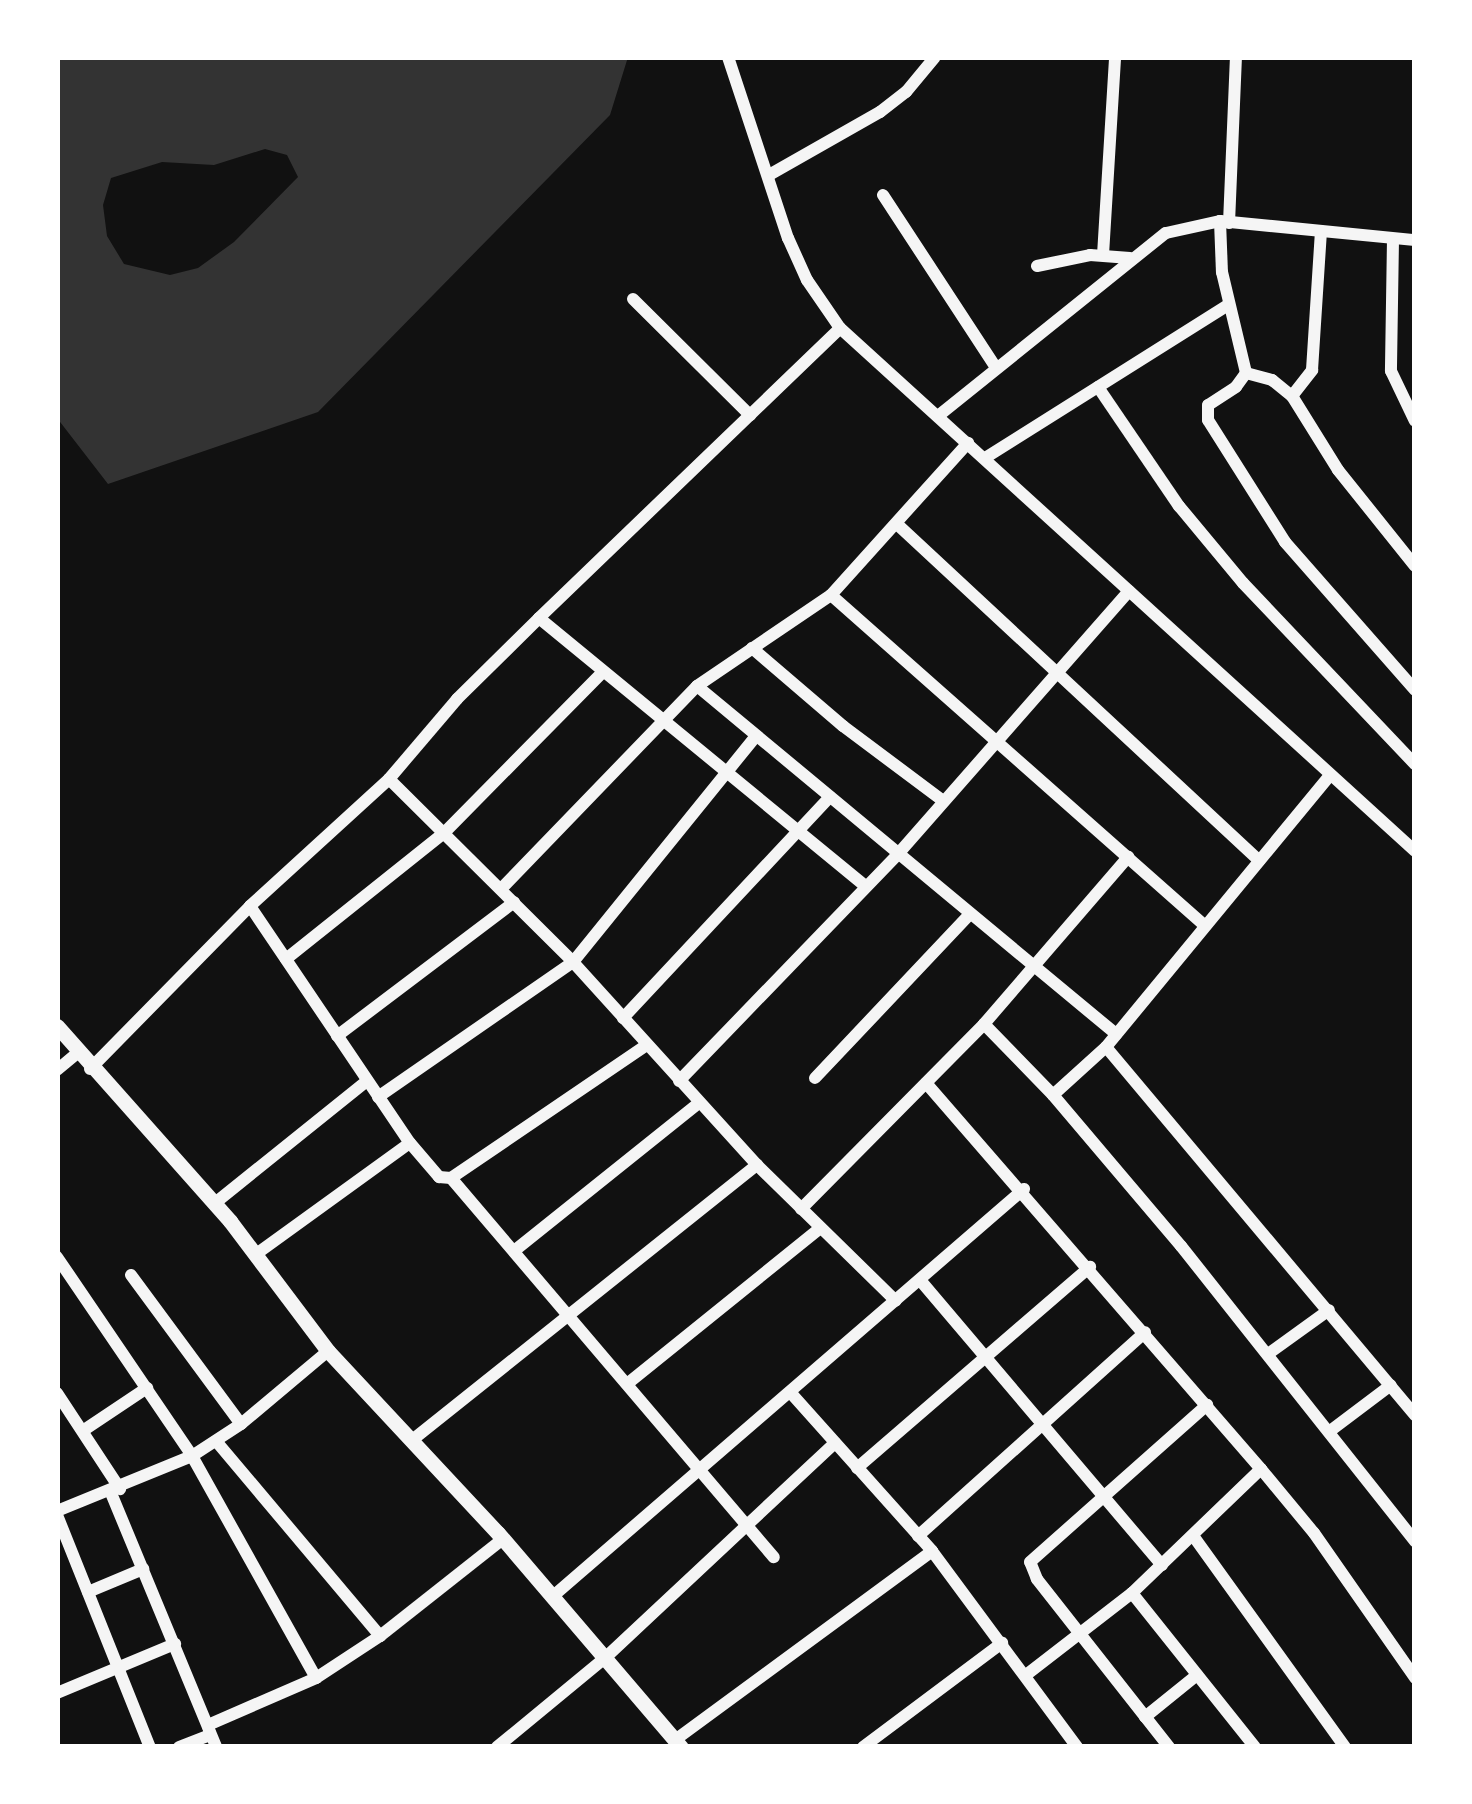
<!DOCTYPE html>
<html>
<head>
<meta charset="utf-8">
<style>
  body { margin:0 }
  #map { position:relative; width:1472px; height:1804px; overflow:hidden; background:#111; font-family:Ubuntu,sans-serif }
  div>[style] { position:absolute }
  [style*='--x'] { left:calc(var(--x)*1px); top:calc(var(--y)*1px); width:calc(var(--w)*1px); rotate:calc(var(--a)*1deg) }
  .water>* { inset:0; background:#333 }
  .minor>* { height:12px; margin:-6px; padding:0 6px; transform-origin:6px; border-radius:6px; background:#f5f5f5 }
  .tertiary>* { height:15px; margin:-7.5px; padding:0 7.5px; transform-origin:7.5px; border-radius:7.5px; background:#f5f5f5 }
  span { translate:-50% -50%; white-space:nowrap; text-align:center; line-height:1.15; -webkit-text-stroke:12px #fff; paint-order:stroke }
  .frame { position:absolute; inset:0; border:60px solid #fff; pointer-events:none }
</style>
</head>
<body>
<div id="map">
  <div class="water">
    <i style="clip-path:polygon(evenodd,57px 57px,628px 57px,610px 115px,318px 412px,108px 484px,57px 418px,57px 57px,265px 149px,287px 155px,298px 177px,234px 242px,198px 268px,170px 275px,124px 264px,107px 236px,103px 205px,111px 178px,162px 162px,214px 165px,265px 149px)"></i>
  </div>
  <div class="minor">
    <i style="--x:728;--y:57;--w:191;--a:71.7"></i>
    <i style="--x:788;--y:238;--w:46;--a:65.7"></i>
    <i style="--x:807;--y:280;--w:58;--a:55.5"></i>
    <i style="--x:840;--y:328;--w:777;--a:42.29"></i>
    <i style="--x:769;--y:175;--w:128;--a:-29.6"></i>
    <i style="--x:880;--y:112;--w:33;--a:-38"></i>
    <i style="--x:906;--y:92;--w:45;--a:-50.4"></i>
    <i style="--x:883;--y:195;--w:207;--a:56.8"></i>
    <i style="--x:1220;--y:221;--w:51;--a:87.8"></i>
    <i style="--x:1222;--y:272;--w:104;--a:76.6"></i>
    <i style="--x:1246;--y:373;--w:17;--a:126"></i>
    <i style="--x:1236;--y:387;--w:33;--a:147"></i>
    <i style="--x:1208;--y:405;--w:15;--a:90"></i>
    <i style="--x:1208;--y:420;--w:144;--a:57.7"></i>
    <i style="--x:1285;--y:542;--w:197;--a:48.7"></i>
    <i style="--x:1229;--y:223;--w:166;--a:-87.6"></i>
    <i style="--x:1393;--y:239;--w:132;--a:90.9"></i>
    <i style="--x:1391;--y:371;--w:55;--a:64.4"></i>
    <i style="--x:1103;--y:255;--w:198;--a:-86.5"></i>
    <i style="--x:1037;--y:266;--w:54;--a:-11.7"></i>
    <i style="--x:1090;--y:255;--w:40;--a:4.3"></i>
    <i style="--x:633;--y:299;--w:165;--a:44.8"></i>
    <i style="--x:1246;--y:373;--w:27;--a:15"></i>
    <i style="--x:1272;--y:380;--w:26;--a:39"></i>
    <i style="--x:1292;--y:396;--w:87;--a:58.1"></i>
    <i style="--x:1338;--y:470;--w:123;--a:51.3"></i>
    <i style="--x:1098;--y:387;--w:144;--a:55.8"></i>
    <i style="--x:1179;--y:506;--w:100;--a:50.3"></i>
    <i style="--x:1243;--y:583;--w:250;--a:46.5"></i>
    <i style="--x:1292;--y:396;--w:33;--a:-52"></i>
    <i style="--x:1312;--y:370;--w:139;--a:-86.3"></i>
    <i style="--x:938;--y:416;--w:292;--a:-38.8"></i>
    <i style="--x:1166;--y:233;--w:55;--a:-12.5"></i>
    <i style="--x:1220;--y:221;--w:196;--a:5.6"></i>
    <i style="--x:985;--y:458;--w:287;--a:-32.2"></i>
    <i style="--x:898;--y:525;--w:493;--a:42.9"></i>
    <i style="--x:831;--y:595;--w:497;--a:41.5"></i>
    <i style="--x:539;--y:618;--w:423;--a:39.4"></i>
    <i style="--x:752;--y:648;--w:120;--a:40.6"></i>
    <i style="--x:843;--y:726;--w:124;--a:36.8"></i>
    <i style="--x:697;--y:686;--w:545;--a:39.71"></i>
    <i style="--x:389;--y:779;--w:260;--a:44.8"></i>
    <i style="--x:573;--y:962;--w:274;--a:47.8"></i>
    <i style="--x:757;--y:1165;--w:194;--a:44.4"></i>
    <i style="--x:501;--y:889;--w:282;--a:-46"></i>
    <i style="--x:697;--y:686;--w:162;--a:-34.2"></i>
    <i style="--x:831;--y:595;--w:205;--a:-48"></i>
    <i style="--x:250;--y:906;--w:286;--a:56"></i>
    <i style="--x:410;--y:1143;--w:45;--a:49.5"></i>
    <i style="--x:439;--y:1177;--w:12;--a:5"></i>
    <i style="--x:451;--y:1178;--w:237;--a:-34.2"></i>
    <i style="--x:286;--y:959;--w:202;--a:-38.6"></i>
    <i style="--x:444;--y:833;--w:223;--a:-45.4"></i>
    <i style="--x:623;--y:1018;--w:303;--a:-46.9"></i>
    <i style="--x:984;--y:1024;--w:99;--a:45.8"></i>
    <i style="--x:1053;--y:1095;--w:198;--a:49.7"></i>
    <i style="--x:1181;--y:1246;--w:377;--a:51.6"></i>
    <i style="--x:337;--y:1036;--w:222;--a:-37.1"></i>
    <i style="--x:1106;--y:1047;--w:481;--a:50"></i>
    <i style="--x:90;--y:1069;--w:228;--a:-45.5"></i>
    <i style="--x:250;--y:906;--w:188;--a:-42.4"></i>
    <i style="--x:389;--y:779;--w:105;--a:-49.6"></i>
    <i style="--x:457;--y:699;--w:115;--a:-44.6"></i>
    <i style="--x:539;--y:618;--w:418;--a:-43.9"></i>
    <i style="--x:57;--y:1070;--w:26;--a:-40"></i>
    <i style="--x:815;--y:1078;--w:224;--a:-46.6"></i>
    <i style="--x:679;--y:1081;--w:315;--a:-46"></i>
    <i style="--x:898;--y:854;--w:350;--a:-48.7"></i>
    <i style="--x:926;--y:1083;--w:511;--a:49.05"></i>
    <i style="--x:1261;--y:1469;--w:83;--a:50.4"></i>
    <i style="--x:1314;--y:1533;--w:177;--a:55.1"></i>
    <i style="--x:1053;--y:1095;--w:72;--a:-42.2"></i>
    <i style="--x:1106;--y:1047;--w:352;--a:-50.5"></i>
    <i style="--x:378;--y:1097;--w:237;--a:-34.7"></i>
    <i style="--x:573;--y:962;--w:291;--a:-51"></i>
    <i style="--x:451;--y:1178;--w:498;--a:49.6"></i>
    <i style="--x:215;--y:1203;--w:195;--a:-38.8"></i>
    <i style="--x:801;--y:1209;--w:260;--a:-45.3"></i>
    <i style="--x:984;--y:1024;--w:221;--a:-49.2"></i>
    <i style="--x:514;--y:1251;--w:237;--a:-38.7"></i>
    <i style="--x:255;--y:1255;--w:191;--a:-35.9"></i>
    <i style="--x:57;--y:1257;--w:240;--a:55.8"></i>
    <i style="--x:192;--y:1456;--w:254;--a:60.8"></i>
    <i style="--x:131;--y:1275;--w:185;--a:53.6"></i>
    <i style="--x:920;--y:1280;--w:374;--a:49.7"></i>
    <i style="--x:1268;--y:1354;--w:75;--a:-35.8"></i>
    <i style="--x:627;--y:1384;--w:248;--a:-38.9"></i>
    <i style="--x:790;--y:1392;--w:213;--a:48.2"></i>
    <i style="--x:932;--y:1551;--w:244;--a:53.5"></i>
    <i style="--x:57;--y:1393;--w:115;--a:56.7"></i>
    <i style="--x:84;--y:1430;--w:76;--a:-33.7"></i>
    <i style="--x:1330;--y:1431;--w:76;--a:-37"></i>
    <i style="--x:216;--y:1441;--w:255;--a:49.9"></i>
    <i style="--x:411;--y:1441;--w:443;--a:-38.6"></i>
    <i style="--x:857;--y:1468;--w:308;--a:-40.8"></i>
    <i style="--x:111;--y:1493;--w:275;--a:67.5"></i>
    <i style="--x:57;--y:1511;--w:146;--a:-22.2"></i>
    <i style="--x:192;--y:1456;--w:59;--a:-33.1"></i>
    <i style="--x:241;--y:1424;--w:114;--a:-40"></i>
    <i style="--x:57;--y:1515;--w:250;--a:68.2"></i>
    <i style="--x:918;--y:1536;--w:305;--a:-41.9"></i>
    <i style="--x:1194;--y:1537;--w:259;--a:54.3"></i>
    <i style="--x:88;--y:1592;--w:60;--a:-22.7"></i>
    <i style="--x:1132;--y:1593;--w:197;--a:51.4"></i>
    <i style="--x:552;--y:1597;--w:624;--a:-40.84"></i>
    <i style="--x:1026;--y:1675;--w:134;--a:-37.7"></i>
    <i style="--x:1132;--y:1593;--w:179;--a:-43.9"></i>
    <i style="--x:57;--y:1693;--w:128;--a:-22.6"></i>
    <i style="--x:1145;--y:1717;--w:67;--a:-38.9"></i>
    <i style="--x:675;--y:1740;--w:319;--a:-36.3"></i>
    <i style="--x:179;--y:1747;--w:33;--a:-21"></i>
    <i style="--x:210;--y:1735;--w:10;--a:-101"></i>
    <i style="--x:208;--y:1725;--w:118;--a:-23.5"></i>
    <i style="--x:316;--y:1678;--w:77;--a:-33.3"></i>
    <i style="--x:380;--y:1636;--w:157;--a:-38.3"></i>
    <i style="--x:497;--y:1747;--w:140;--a:-39.5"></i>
    <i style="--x:605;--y:1658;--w:315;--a:-43.1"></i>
    <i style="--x:863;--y:1747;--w:174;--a:-36.8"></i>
    <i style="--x:1169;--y:1747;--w:214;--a:-128.2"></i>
    <i style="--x:1037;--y:1579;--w:18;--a:-112"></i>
    <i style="--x:1030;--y:1562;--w:237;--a:-41.6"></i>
  </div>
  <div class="tertiary">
    <i style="--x:57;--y:1026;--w:261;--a:48.4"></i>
    <i style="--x:230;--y:1221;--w:163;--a:53"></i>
    <i style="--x:328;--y:1351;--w:249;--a:47"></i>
    <i style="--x:498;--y:1533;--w:282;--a:49.5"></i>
  </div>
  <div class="frame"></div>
</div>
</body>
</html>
